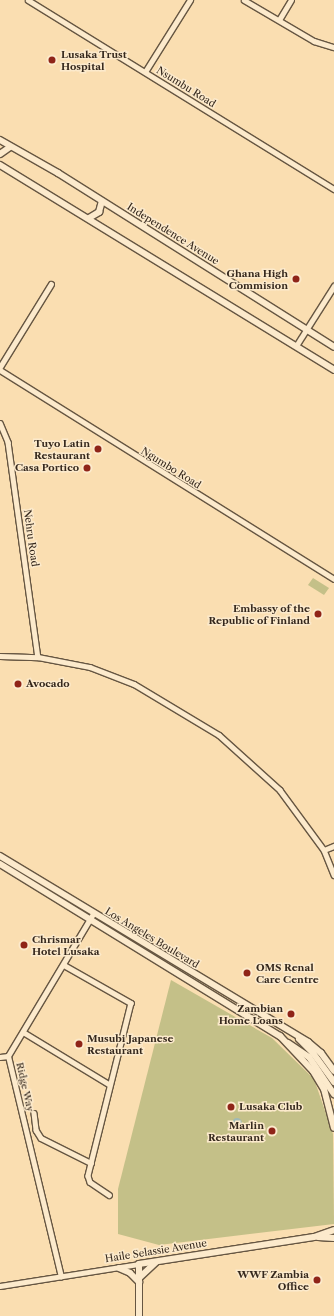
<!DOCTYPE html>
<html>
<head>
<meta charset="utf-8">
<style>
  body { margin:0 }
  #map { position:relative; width:334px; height:1316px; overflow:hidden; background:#fadeb1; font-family:"Libre Caslon Text",serif }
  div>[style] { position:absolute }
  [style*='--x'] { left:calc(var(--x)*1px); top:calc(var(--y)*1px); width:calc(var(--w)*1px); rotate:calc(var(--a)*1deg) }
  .green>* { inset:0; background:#c4c088 }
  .water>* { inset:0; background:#a1bab5 }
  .round { border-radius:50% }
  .roads { filter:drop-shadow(1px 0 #665642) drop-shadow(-1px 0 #665642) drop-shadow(0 1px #665642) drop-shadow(0 -1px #665642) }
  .street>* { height:4.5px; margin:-2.25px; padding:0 2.25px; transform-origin:2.25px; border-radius:2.25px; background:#fceacc }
  .secondary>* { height:6px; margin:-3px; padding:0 3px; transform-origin:3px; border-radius:3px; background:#fceacc }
  .dots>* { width:11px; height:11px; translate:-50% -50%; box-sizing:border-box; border:2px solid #fceacc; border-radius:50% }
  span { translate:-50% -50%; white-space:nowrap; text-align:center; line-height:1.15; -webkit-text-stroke:3px #fceacc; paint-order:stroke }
  .poi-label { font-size:10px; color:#35281d; font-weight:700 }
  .left { translate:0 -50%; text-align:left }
  .right { translate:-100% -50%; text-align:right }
  .street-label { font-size:10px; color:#35281d }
</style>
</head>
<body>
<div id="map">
  <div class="green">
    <i style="clip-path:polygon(313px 578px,329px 588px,324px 595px,308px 585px)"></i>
    <i style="clip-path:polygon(171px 980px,272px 1038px,314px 1079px,333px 1134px,334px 1224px,159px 1245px,118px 1234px,118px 1189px)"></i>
  </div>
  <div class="water">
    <i class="round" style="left:232px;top:1118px;width:10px;height:10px"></i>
  </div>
  <div class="roads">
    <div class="street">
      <i style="--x:28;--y:0;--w:360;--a:31.7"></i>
      <i style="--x:244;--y:0;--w:81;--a:30.4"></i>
      <i style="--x:314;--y:41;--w:21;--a:17"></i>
      <i style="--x:279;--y:20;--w:23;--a:-59"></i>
      <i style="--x:145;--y:72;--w:85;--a:-58"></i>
      <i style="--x:296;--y:346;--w:71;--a:-57.7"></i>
      <i style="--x:0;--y:367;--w:97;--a:-58.4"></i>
      <i style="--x:0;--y:370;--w:394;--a:32"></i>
      <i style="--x:0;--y:423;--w:21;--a:67"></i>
      <i style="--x:8;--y:442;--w:217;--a:82.1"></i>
      <i style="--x:0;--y:656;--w:38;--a:2"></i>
      <i style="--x:38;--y:657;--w:53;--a:10.9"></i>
      <i style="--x:90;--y:667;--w:47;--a:21.1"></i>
      <i style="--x:134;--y:684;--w:99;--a:31"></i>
      <i style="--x:219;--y:735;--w:82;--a:42"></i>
      <i style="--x:280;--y:790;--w:74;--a:53.7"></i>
      <i style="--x:324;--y:850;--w:27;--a:68"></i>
      <i style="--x:324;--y:850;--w:11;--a:-22"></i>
      <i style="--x:64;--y:965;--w:77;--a:29.6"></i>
      <i style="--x:131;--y:1003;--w:178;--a:104"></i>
      <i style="--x:88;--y:1176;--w:6;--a:72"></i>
      <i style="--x:90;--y:1182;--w:23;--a:34"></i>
      <i style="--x:23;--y:1032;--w:100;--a:31.2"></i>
      <i style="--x:0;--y:1057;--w:8;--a:-7"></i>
      <i style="--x:34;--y:1113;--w:17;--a:83"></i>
      <i style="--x:36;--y:1130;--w:9;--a:58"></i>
      <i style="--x:41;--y:1138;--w:56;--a:26.6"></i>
      <i style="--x:61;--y:1277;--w:227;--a:-103.5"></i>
      <i style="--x:8;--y:1056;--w:165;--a:-59.1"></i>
      <i style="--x:0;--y:1286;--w:141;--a:-9"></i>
    </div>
    <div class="secondary">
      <i style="--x:0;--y:140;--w:67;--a:29.6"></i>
      <i style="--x:58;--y:173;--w:326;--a:32.2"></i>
      <i style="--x:0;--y:154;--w:12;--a:-35"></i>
      <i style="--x:0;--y:165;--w:392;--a:31.5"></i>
      <i style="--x:89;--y:218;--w:12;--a:-31"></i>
      <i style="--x:99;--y:212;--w:11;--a:-75"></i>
      <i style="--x:0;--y:856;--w:360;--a:31.1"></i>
      <i style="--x:308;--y:1042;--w:17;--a:40"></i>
      <i style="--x:321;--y:1053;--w:22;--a:54"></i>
      <i style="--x:0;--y:864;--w:329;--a:31.6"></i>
      <i style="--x:280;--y:1036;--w:48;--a:46.7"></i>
      <i style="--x:313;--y:1071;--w:21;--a:59"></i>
      <i style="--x:324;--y:1089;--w:40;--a:75.6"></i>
      <i style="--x:299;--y:1039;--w:20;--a:45"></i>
      <i style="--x:313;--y:1053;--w:36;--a:54"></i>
      <i style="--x:288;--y:1043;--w:25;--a:34"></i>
      <i style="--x:309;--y:1057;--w:45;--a:56"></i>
      <i style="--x:318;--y:1237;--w:16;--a:4"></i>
      <i style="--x:119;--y:1268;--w:12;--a:24"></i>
      <i style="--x:130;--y:1273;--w:13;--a:45"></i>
      <i style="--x:139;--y:1278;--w:23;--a:-43"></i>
      <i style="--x:139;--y:1316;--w:52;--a:-90"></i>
      <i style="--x:139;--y:1264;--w:177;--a:-8.8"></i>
      <i style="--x:314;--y:1237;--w:21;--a:-19"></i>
    </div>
  </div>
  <div class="dots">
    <i style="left:52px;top:60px;background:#8f2418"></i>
    <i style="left:296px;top:279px;background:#8f2418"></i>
    <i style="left:98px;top:449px;background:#8f2418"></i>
    <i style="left:87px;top:468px;background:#8f2418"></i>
    <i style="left:318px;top:614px;background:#8f2418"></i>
    <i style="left:18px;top:684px;background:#8f2418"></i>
    <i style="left:24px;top:945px;background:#8f2418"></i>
    <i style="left:247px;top:973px;background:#8f2418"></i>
    <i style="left:291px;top:1014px;background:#8f2418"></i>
    <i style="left:79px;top:1044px;background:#8f2418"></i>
    <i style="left:231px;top:1107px;background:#8f2418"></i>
    <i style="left:272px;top:1131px;background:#8f2418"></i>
    <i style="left:317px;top:1280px;background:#8f2418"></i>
  </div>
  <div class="poi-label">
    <span class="left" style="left:61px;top:60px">Lusaka Trust<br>Hospital</span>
    <span class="right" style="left:288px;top:279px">Ghana High<br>Commision</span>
    <span class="right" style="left:90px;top:449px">Tuyo Latin<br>Restaurant</span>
    <span class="right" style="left:79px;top:468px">Casa Portico</span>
    <span class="right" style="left:310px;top:614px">Embassy of the<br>Republic of Finland</span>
    <span class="left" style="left:26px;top:684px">Avocado</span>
    <span class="left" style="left:32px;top:945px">Chrismar<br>Hotel Lusaka</span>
    <span class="left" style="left:256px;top:973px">OMS Renal<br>Care Centre</span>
    <span class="right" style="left:283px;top:1014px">Zambian<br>Home Loans</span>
    <span class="left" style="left:87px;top:1044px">Musubi Japanese<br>Restaurant</span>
    <span class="left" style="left:239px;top:1107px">Lusaka Club</span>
    <span class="right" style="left:264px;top:1131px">Marlin<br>Restaurant</span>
    <span class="right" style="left:309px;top:1280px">WWF Zambia<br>Office</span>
  </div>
  <div class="street-label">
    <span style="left:186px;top:87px;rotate:32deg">Nsumbu Road</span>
    <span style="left:173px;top:234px;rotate:32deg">Independence Avenue</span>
    <span style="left:171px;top:468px;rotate:32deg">Ngumbo Road</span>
    <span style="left:31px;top:538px;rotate:82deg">Nehru Road</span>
    <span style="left:152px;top:938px;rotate:31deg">Los Angeles Boulevard</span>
    <span style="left:25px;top:1087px;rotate:77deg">Ridge Way</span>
    <span style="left:156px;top:1251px;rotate:-9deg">Haile Selassie Avenue</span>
  </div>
</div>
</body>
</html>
